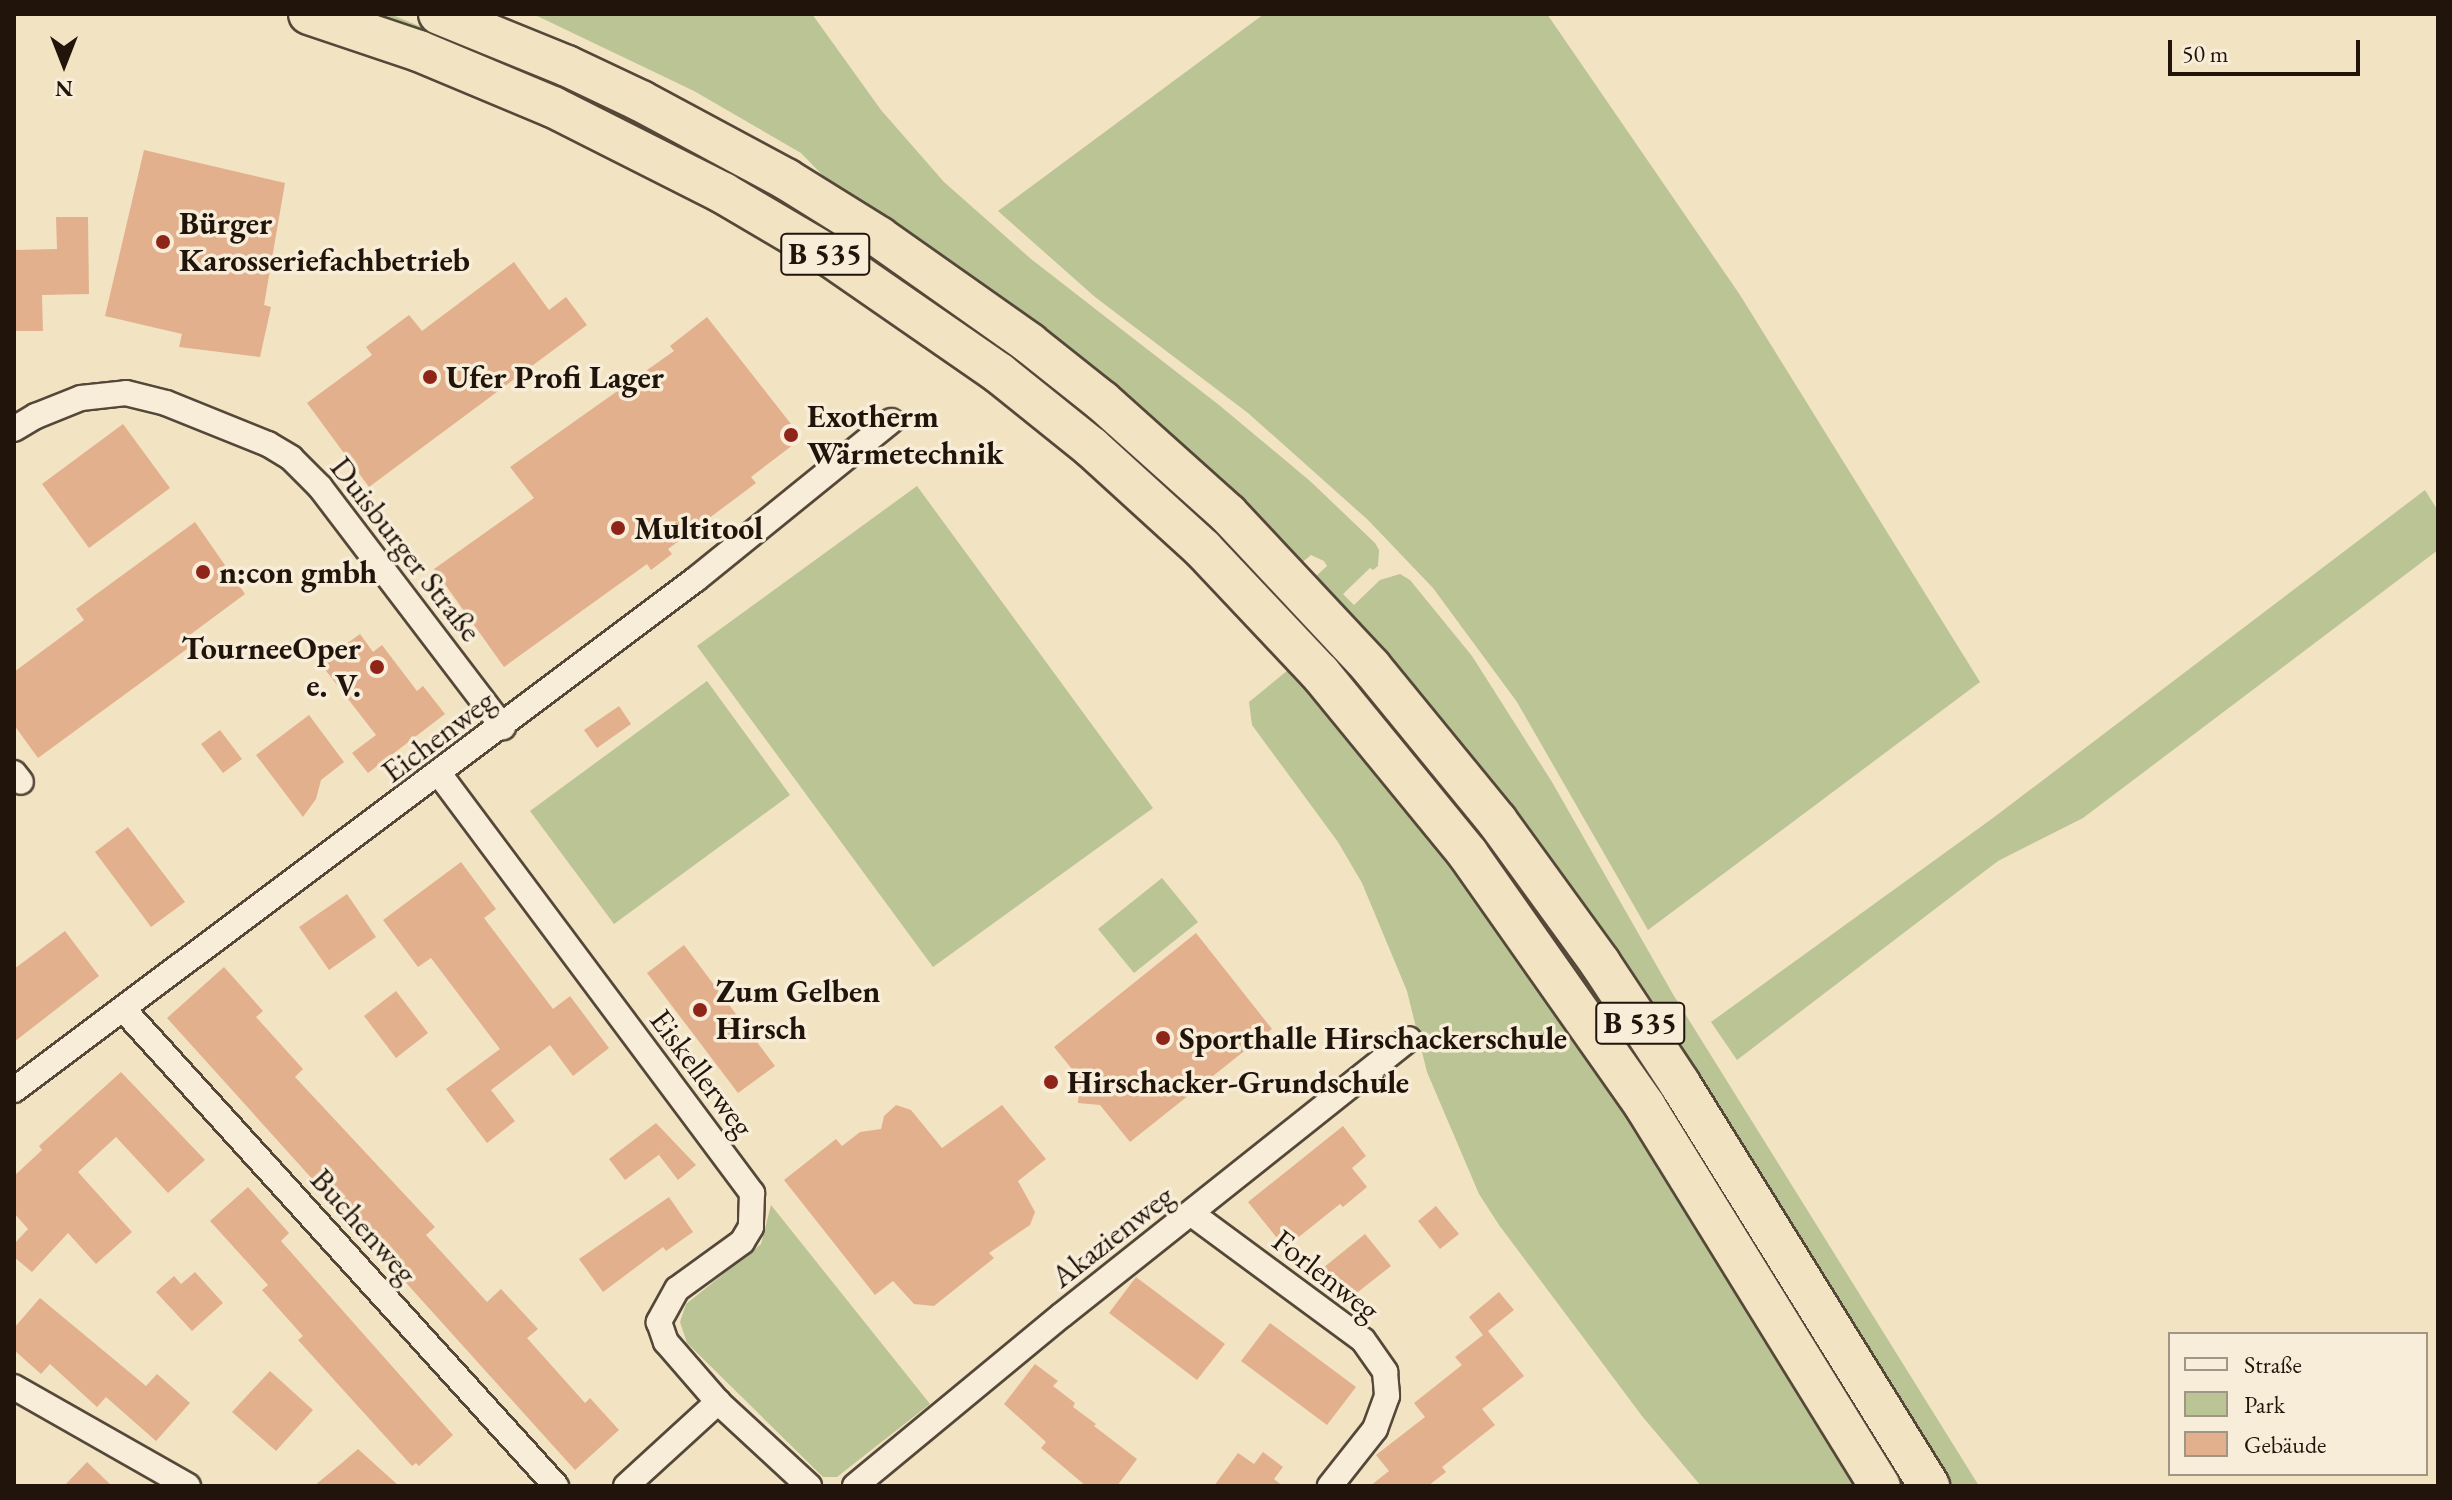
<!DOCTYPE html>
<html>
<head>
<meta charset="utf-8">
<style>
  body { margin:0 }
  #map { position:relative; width:2452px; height:1500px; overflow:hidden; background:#f2e3c3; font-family:"EB Garamond",serif }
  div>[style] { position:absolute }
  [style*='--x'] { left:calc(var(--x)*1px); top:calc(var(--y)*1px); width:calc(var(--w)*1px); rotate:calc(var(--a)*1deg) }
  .green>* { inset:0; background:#bac494 }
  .building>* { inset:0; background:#e3b08d }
  .roads { filter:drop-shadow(2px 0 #554839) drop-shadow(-2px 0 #554839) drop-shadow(0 2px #554839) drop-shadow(0 -2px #554839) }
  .minor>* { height:24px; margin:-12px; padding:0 12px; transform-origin:12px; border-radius:12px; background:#f7edd8 }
  .trunk>* { height:40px; margin:-20px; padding:0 20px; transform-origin:20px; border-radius:20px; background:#f2e3c3 }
  .dots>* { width:22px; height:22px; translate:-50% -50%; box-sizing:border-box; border:4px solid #f7edd8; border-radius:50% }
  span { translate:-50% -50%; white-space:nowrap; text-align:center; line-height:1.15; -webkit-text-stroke:7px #f7edd8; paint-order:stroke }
  .shield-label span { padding:2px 6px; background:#f7edd8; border:2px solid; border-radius:6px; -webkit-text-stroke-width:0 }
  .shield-label { font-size:30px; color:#21140b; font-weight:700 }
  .poi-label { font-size:32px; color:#21140b; font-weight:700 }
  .left { translate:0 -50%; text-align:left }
  .right { translate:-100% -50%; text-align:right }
  .street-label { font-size:32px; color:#21140b }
  .frame { position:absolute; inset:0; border:16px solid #21140b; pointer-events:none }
  .legend { position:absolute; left:2168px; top:1332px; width:260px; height:144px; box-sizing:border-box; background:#f7edd8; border:2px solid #a19686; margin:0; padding:10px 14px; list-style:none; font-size:24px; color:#21140b }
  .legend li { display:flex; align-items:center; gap:16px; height:40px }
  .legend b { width:40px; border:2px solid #a19686 }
  .north { position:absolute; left:24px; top:24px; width:80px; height:80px; -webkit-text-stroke:6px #f7edd8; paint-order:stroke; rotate:180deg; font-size:22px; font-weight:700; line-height:32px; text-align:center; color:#21140b }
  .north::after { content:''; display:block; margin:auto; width:28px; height:36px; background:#21140b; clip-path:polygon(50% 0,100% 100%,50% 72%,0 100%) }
  .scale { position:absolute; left:2168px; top:40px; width:192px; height:36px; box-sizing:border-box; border:4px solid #21140b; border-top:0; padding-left:10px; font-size:24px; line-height:28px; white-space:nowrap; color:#21140b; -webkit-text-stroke:6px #f7edd8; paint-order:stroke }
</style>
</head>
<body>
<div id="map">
  <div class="green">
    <i style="clip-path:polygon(363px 14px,390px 14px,546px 78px,646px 124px,749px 179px,912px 281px,1010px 350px,1118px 435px,1279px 589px,1446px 783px,1599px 992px,1910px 1486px,1900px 1486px,1455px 807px,1339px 667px,1059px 398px)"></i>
    <i style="clip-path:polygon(533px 14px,812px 14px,881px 110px,944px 182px,1031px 259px,1219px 405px,1310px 481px,1375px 543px,1379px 550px,1378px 566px,1373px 570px,1370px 568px,1343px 594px,1354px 605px,1380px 580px,1400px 574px,1410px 580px,1472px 656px,1552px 782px,1674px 996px,1979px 1486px,1948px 1486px,1313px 579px,1327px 566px,1324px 561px,1311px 555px,1300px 564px,835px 188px,801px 153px,694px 91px)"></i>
    <i style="clip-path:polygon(1264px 14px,1547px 14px,1740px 295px,1980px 682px,1648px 930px,1517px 702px,1433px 588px,1368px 520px,1248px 413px,1095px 297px,998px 211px)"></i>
    <i style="clip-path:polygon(917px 486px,1153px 808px,933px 967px,697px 646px)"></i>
    <i style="clip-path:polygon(2425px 490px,2438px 511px,2438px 550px,2083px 818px,1998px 861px,1737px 1060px,1711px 1022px,1993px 818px)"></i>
    <i style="clip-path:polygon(1293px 666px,1367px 752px,1554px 1000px,1863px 1486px,1701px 1486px,1642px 1416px,1499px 1225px,1479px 1194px,1427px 1072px,1407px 991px,1362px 883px,1338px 842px,1252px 725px,1249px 702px)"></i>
    <i style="clip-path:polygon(707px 681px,790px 795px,614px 924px,530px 811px)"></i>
    <i style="clip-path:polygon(1162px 878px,1198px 922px,1134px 973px,1098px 929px)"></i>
    <i style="clip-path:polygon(771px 1205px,930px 1404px,837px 1477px,823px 1477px,687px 1343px,680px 1322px,686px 1304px,761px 1244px)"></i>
  </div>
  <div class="building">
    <i style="clip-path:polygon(144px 150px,285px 183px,264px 305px,271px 307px,260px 357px,179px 347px,182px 334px,105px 316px)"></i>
    <i style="clip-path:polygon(56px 217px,88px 217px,89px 294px,42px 295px,43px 331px,14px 331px,14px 250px,57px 249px)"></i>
    <i style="clip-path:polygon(514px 262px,549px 310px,566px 297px,587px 325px,369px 487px,307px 403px,372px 355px,366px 347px,409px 315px,422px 331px)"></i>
    <i style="clip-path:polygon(707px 317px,802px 438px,751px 477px,756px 483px,668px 549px,672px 554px,651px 570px,647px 564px,504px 667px,434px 569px,534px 498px,510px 467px,674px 351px,670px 346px)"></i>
    <i style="clip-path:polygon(123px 424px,170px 488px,89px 548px,42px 484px)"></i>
    <i style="clip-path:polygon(195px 522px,245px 594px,187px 637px,191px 646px,38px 758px,14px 725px,14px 672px,84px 620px,76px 609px)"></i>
    <i style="clip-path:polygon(360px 634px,373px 652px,382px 645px,417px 691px,423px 686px,445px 714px,368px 773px,352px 753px,376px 735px,320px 663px)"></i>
    <i style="clip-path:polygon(619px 706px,631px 724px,597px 748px,584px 730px)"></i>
    <i style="clip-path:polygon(309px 715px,344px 762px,321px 780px,316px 799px,303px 817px,256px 755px)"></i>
    <i style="clip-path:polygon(220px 730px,242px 759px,223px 773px,201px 744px)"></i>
    <i style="clip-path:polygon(128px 827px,185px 902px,151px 927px,95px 852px)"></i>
    <i style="clip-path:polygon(461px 862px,496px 909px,484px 918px,553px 1009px,570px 996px,609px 1048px,573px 1076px,550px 1045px,491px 1090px,515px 1121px,487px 1143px,446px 1089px,500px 1049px,431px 958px,418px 967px,383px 920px)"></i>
    <i style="clip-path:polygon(347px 894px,376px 937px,329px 970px,299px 927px)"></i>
    <i style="clip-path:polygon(65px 931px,99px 976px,14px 1042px,14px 969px)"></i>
    <i style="clip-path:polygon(1196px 933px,1272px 1029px,1130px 1142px,1100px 1105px,1078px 1103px,1080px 1079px,1054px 1047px)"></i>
    <i style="clip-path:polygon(684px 945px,775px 1066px,738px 1093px,647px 973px)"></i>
    <i style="clip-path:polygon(224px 967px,263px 1011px,256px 1017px,303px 1069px,295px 1077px,435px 1227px,426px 1235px,487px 1302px,501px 1289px,538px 1329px,527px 1338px,585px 1403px,590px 1398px,619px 1430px,575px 1470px,167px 1018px)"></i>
    <i style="clip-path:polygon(396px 991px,428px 1033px,396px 1058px,364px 1016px)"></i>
    <i style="clip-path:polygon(121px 1072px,205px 1160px,168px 1193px,116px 1137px,78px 1172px,132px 1232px,96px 1264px,68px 1233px,32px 1272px,14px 1257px,14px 1244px,28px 1229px,14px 1213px,14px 1176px,42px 1150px,39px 1146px)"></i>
    <i style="clip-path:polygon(896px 1105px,911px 1110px,942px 1148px,1002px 1105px,1046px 1159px,1018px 1181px,1035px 1212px,1030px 1225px,989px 1253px,994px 1258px,934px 1306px,914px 1304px,893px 1281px,875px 1295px,784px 1180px,836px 1139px,842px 1146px,860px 1132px,881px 1129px,884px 1116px)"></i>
    <i style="clip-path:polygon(656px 1123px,696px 1165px,678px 1180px,659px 1155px,668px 1148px,625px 1180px,609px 1159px)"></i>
    <i style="clip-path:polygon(1343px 1126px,1366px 1156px,1352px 1168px,1367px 1187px,1343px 1207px,1340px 1204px,1285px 1248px,1248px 1202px)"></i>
    <i style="clip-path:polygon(248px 1187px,289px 1233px,281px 1241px,453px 1435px,419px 1466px,416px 1463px,412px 1466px,298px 1340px,303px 1336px,262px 1290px,268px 1285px,210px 1221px)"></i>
    <i style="clip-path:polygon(669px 1197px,693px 1232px,666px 1251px,663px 1247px,603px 1292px,579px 1259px)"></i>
    <i style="clip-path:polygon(1436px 1206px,1459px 1234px,1440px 1249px,1418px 1221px)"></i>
    <i style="clip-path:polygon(1365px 1234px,1391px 1266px,1349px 1299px,1323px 1268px)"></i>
    <i style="clip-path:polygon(195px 1272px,223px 1303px,192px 1331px,156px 1292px,174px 1276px,181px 1284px)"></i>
    <i style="clip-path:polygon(1136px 1277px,1225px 1344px,1197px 1380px,1109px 1313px)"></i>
    <i style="clip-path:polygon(1499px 1292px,1514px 1310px,1488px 1331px,1524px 1376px,1482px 1409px,1495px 1425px,1442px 1467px,1446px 1472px,1428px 1486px,1370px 1486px,1389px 1471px,1376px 1455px,1425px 1417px,1414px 1403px,1462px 1365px,1455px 1357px,1483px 1335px,1469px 1317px)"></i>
    <i style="clip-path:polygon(40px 1298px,146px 1386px,157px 1374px,190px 1403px,156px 1441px,106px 1397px,97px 1407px,50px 1364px,41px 1374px,14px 1350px,14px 1328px)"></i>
    <i style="clip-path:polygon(1270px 1323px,1356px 1387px,1327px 1425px,1241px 1361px)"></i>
    <i style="clip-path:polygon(1035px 1364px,1058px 1381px,1053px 1386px,1075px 1403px,1073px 1407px,1096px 1424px,1094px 1426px,1137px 1459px,1117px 1486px,1086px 1486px,1041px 1448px,1046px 1442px,1004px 1404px)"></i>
    <i style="clip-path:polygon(270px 1371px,313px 1410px,276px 1451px,232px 1412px)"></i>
    <i style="clip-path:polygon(358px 1449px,399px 1486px,314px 1486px,343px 1462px)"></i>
    <i style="clip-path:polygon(1263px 1452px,1283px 1467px,1274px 1479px,1283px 1486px,1214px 1486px,1238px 1453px,1254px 1464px)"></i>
    <i style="clip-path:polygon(87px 1462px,112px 1486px,64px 1486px)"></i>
  </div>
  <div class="roads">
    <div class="minor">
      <i style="--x:14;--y:429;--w:26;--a:-31"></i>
      <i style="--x:36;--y:416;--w:48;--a:-21.8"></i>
      <i style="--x:81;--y:398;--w:45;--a:-6.3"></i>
      <i style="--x:126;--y:393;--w:41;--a:14"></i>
      <i style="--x:166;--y:403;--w:110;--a:21.9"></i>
      <i style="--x:268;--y:444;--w:27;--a:31"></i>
      <i style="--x:291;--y:458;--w:41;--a:45"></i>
      <i style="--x:320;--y:487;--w:302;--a:52.7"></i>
      <i style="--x:14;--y:773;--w:11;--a:52"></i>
      <i style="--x:440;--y:775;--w:522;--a:53.26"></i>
      <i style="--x:752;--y:1193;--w:34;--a:92"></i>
      <i style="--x:751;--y:1227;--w:17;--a:121"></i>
      <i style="--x:742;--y:1242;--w:80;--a:144.1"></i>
      <i style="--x:677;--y:1289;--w:38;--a:119"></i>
      <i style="--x:659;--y:1322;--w:21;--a:71"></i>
      <i style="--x:666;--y:1342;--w:79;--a:49.1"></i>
      <i style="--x:718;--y:1402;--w:124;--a:42.7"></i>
      <i style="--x:124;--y:1010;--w:643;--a:47.77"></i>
      <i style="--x:14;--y:1090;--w:852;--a:-36.84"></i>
      <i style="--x:696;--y:579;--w:251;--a:-39"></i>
      <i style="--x:1192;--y:1214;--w:212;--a:36.4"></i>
      <i style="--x:1363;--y:1340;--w:39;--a:55"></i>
      <i style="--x:1385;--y:1372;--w:24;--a:85"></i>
      <i style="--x:1387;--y:1396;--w:35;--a:110"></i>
      <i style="--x:1375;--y:1429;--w:73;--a:128.3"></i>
      <i style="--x:14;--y:1387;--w:200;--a:29.6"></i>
      <i style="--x:626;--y:1486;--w:125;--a:-42.4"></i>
      <i style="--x:855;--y:1486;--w:268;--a:-39.6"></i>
      <i style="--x:1062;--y:1315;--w:443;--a:-38.5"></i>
    </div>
    <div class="trunk">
      <i style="--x:309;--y:14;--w:116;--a:18.6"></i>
      <i style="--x:419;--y:51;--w:145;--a:22.7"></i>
      <i style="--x:553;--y:107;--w:191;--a:26.8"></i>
      <i style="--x:723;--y:193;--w:124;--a:30.5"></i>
      <i style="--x:830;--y:256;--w:206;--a:34.7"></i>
      <i style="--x:999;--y:373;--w:118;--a:38.8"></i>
      <i style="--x:1091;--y:447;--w:151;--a:42.3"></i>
      <i style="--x:1203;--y:549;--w:170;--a:46.7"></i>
      <i style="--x:1320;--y:673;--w:234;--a:50.7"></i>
      <i style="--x:1468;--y:854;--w:308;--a:54.9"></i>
      <i style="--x:1645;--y:1106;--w:447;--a:58.3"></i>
      <i style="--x:439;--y:14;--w:138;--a:22.1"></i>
      <i style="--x:567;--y:66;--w:82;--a:25.3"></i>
      <i style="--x:641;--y:101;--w:165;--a:28.3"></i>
      <i style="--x:786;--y:179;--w:110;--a:31.9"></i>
      <i style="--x:879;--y:237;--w:184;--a:35.2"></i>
      <i style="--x:1029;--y:343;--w:93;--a:38.5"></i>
      <i style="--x:1102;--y:401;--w:169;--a:41.9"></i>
      <i style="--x:1228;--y:514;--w:209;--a:46.9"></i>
      <i style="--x:1371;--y:667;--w:199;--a:50.7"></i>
      <i style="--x:1497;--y:821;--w:175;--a:54"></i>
      <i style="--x:1600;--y:963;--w:145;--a:56.5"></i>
      <i style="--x:1680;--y:1084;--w:473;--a:58.2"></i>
    </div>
  </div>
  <div class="dots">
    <i style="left:163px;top:242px;background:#8f2418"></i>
    <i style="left:430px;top:377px;background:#8f2418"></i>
    <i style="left:791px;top:435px;background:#8f2418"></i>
    <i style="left:618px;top:528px;background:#8f2418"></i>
    <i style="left:203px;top:572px;background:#8f2418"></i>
    <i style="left:377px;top:667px;background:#8f2418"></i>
    <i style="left:700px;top:1010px;background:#8f2418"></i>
    <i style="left:1163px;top:1038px;background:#8f2418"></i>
    <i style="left:1051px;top:1082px;background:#8f2418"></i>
  </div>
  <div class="shield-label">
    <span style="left:825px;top:254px">B 535</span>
    <span style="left:1640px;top:1023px">B 535</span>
  </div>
  <div class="poi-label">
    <span class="left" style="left:179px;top:242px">Bürger<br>Karosseriefachbetrieb</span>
    <span class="left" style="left:446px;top:377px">Ufer Profi Lager</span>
    <span class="left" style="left:807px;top:435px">Exotherm<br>Wärmetechnik</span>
    <span class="left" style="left:634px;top:528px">Multitool</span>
    <span class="left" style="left:219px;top:572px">n:con gmbh</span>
    <span class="right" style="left:361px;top:667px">TourneeOper<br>e. V.</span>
    <span class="left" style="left:716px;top:1010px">Zum Gelben<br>Hirsch</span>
    <span class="left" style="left:1179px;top:1038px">Sporthalle Hirschackerschule</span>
    <span class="left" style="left:1067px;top:1082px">Hirschacker-Grundschule</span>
  </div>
  <div class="street-label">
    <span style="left:406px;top:549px;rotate:52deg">Duisburger Straße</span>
    <span style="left:438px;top:736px;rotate:-37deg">Eichenweg</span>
    <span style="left:702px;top:1073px;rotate:53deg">Eiskellerweg</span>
    <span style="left:364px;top:1226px;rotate:48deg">Buchenweg</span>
    <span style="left:1112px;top:1236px;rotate:-38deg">Akazienweg</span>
    <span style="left:1326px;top:1275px;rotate:38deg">Forlenweg</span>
  </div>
  <div class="frame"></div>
  <ul class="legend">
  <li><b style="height:10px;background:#f7edd8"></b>Straße</li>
  <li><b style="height:22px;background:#bac494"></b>Park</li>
  <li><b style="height:22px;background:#e3b08d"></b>Gebäude</li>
  </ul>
  <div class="north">N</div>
  <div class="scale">50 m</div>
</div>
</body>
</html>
